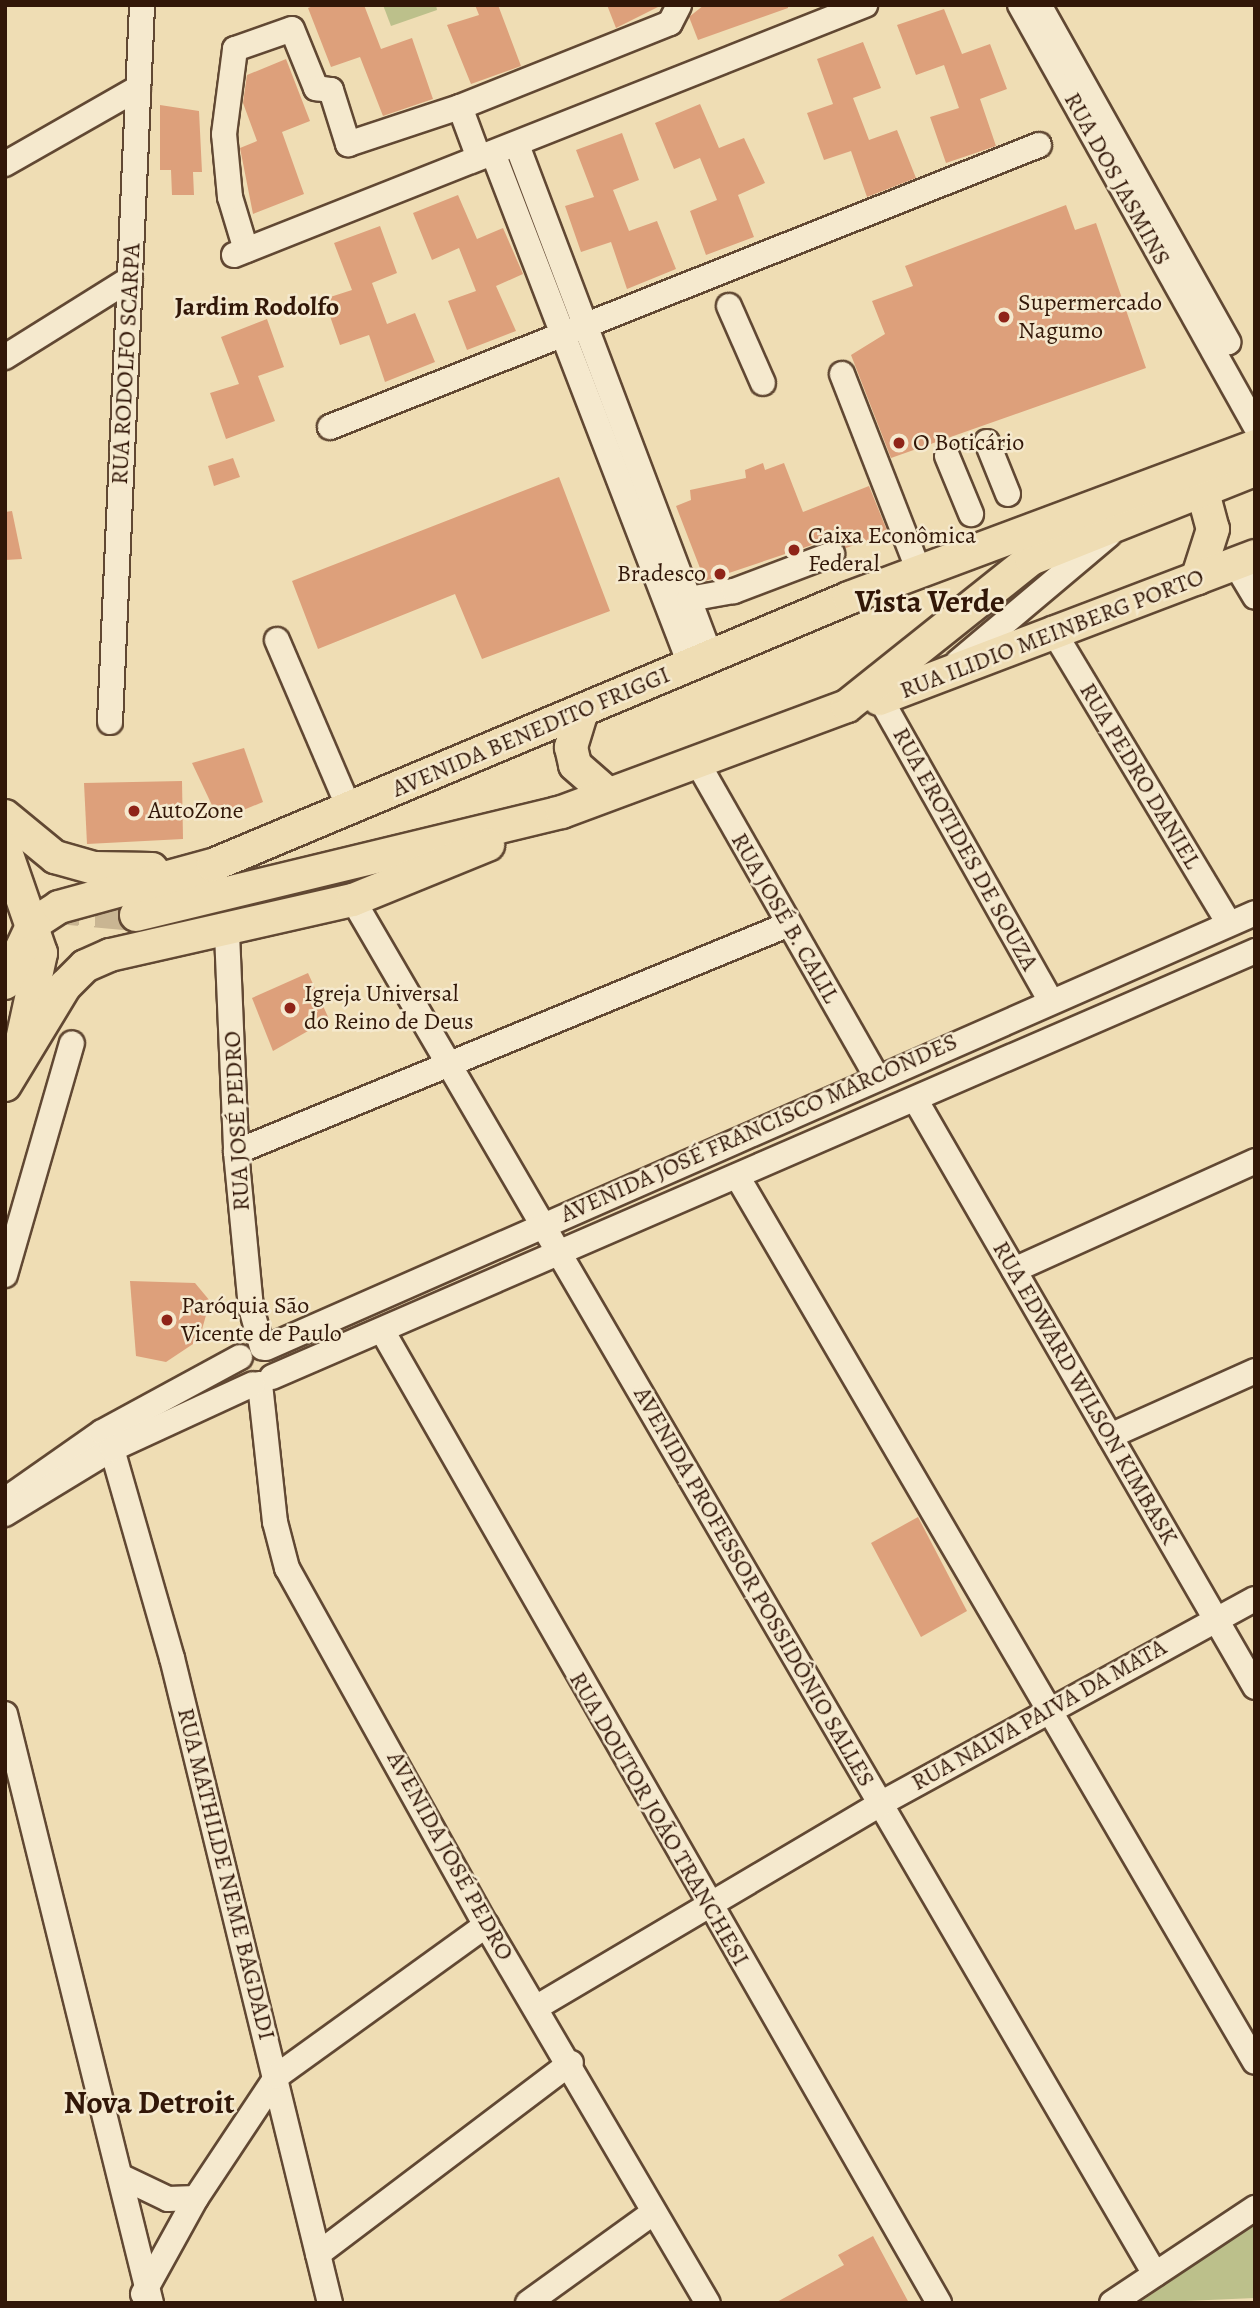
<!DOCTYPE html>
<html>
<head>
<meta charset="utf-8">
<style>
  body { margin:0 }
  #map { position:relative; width:1260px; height:2308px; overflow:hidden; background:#efddb4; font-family:Alegreya,serif }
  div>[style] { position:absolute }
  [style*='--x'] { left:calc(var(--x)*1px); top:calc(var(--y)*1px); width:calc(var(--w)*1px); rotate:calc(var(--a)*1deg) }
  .green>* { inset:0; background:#bcc08b }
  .building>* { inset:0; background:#dda07b }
  .major-tunnel>* { height:32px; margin-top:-16px; transform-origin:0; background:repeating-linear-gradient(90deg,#c9b592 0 32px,transparent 0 48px) }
  .roads { filter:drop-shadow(2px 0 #614833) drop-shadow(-2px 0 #614833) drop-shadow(0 2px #614833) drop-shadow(0 -2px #614833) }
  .minor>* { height:24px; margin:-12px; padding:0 12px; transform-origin:12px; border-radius:12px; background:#f5e9ce }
  .major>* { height:32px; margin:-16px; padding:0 16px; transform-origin:16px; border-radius:16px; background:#efddb4 }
  .dots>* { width:19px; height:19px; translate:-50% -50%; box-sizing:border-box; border:4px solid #f5e9ce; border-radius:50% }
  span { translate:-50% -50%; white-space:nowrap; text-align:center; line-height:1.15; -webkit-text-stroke:5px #f5e9ce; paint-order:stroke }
  .street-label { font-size:24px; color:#321708 }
  .poi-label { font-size:24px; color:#321708 }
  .left { translate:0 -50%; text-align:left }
  .right { translate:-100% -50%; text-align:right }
  .neighbourhood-label { font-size:26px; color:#321708; font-weight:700 }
  .district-label { font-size:32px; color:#321708; font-weight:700 }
  .frame { position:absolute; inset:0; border:7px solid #321708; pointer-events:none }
</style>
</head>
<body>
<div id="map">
  <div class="green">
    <i style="clip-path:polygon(383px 5px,436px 5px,437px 10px,391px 26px)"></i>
    <i style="clip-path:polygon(1255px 2223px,1255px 2298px,1139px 2303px)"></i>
  </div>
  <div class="building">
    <i style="clip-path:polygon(316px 5px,364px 5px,381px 49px,412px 38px,433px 99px,383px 116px,360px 57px,331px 67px,308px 8px)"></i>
    <i style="clip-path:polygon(475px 5px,498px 5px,521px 66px,471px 84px,447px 25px,479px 15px)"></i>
    <i style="clip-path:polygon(607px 5px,662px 5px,616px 28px)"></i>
    <i style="clip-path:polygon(704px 5px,788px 5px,788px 8px,698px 40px,689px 17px)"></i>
    <i style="clip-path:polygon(944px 9px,962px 54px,990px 44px,1007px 89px,980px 99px,996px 146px,946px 163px,930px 117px,959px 108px,944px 65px,916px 75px,897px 25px)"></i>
    <i style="clip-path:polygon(863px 42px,881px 88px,853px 98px,869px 140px,897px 130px,916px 178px,867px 197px,851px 151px,824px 160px,807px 113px,833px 104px,817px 59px)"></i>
    <i style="clip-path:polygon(286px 59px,310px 121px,282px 132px,304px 194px,253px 214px,240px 148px,257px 141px,243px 103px,247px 75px)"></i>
    <i style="clip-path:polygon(700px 104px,719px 148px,744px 138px,765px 183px,738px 195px,754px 237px,706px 255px,690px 211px,717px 200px,700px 158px,674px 169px,655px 123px)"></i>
    <i style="clip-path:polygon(160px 105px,199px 111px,202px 172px,193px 172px,194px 195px,172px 195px,171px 170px,160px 170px)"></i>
    <i style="clip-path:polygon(622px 133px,639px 180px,613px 190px,629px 231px,657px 221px,676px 269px,627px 289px,611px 242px,581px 252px,565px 206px,594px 197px,576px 150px)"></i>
    <i style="clip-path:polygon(458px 195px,477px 239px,503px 228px,523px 274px,496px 286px,516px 331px,467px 350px,448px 301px,476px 291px,459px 248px,432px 260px,413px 213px)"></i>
    <i style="clip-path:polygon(1066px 205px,1075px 230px,1096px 223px,1146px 368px,891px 458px,851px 355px,885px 334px,872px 301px,913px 286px,905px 266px)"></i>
    <i style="clip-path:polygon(380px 226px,397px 273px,372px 283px,387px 324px,415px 313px,435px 362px,385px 382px,369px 335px,340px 345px,324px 299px,352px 290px,334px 243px)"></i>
    <i style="clip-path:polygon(267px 319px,284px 367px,258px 376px,275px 421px,226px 439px,210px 393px,239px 384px,221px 337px)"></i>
    <i style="clip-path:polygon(233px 458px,240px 477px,214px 486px,208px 466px)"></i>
    <i style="clip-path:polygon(763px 463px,765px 470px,784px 463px,803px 512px,869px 486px,888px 533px,846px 548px,827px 540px,705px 581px,676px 506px,691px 500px,690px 490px,746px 478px,745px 470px)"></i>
    <i style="clip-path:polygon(559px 477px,610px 611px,482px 659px,455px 594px,318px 649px,292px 581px)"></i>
    <i style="clip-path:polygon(12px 511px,22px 559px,5px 560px,5px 512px)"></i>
    <i style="clip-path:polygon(244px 748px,263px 802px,219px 820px,192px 763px)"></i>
    <i style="clip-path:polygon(182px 781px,183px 839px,87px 844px,84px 783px)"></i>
    <i style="clip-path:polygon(308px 973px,329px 1019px,273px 1051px,252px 998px)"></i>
    <i style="clip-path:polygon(130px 1281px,195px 1283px,210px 1301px,199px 1340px,166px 1362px,136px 1356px)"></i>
    <i style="clip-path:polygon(918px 1517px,967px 1611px,921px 1637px,871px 1543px)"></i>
    <i style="clip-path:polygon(873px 2236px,909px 2303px,775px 2303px,844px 2265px,838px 2255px)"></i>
  </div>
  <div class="major-tunnel">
    <i style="--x:48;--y:907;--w:88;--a:5.2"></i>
  </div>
  <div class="roads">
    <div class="minor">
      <i style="--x:1020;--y:5;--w:482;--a:60.8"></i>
      <i style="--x:1042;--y:10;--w:381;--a:60.7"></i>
      <i style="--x:460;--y:107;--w:226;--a:-21.8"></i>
      <i style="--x:670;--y:23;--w:20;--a:-63"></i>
      <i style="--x:517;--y:145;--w:545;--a:69.27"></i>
      <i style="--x:493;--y:153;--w:548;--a:68.92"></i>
      <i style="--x:5;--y:164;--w:153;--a:-29.7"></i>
      <i style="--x:246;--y:250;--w:55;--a:-106.8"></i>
      <i style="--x:230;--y:197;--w:63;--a:-95.4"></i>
      <i style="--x:224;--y:134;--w:86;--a:-82.6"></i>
      <i style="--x:235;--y:49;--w:60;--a:-19.3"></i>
      <i style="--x:292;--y:29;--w:64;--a:67.9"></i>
      <i style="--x:316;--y:88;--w:15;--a:8"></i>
      <i style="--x:331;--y:90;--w:57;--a:72.5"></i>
      <i style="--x:348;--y:144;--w:118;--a:-18.3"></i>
      <i style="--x:460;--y:107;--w:54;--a:69.6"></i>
      <i style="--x:234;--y:255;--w:679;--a:-21.61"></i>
      <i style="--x:729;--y:306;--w:84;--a:66.2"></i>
      <i style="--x:5;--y:357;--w:147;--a:-32"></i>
      <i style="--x:842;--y:374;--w:215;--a:68.7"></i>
      <i style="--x:330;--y:427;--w:763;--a:-21.69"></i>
      <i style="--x:987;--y:442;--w:56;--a:68"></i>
      <i style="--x:947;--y:456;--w:63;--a:67.5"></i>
      <i style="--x:1236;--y:565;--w:37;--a:59"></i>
      <i style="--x:689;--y:599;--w:46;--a:-10.1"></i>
      <i style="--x:734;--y:591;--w:105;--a:-20.7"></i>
      <i style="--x:1052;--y:629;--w:343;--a:59"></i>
      <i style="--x:277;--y:640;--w:185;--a:66.8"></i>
      <i style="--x:958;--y:662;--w:197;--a:-40.1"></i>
      <i style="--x:880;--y:698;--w:347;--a:60.6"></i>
      <i style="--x:110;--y:722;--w:718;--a:-87.44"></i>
      <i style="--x:696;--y:760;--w:363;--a:60.3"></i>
      <i style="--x:353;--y:900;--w:1591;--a:59.73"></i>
      <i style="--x:227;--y:933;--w:219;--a:87.6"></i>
      <i style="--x:236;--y:1152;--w:157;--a:84.5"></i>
      <i style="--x:251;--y:1308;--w:41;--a:74.2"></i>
      <i style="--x:915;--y:1099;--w:679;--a:59.96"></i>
      <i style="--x:236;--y:1152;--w:596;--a:-22.39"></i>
      <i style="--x:737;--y:1176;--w:1026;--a:59.69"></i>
      <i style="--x:1014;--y:1270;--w:265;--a:-24.3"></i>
      <i style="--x:5;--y:1275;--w:241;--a:-73.9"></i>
      <i style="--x:383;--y:1332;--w:1119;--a:60.2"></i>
      <i style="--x:266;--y:1348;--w:1080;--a:-23.74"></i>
      <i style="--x:272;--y:1377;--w:1071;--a:-23.43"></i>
      <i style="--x:260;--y:1384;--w:139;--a:83.8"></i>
      <i style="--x:275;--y:1522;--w:48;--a:75.4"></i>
      <i style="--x:287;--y:1568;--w:409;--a:60.9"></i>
      <i style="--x:486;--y:1925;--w:438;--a:59.6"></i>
      <i style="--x:1110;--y:1436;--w:159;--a:-24.1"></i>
      <i style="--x:112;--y:1449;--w:217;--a:74"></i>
      <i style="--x:172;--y:1658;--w:664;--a:76.24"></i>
      <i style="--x:5;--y:1500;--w:118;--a:-35"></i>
      <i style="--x:102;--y:1432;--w:157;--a:-28.5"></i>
      <i style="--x:5;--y:1514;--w:125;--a:-31.3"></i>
      <i style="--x:112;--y:1449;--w:155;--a:-24.7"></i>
      <i style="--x:5;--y:1714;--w:607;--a:76.08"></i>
      <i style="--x:537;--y:2007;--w:399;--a:-30.6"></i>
      <i style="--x:880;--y:1804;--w:427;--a:-28.7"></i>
      <i style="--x:120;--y:2176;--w:53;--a:25.6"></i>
      <i style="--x:168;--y:2199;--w:28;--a:-2"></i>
      <i style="--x:318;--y:2254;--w:317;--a:-37.1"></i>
      <i style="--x:143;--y:2294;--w:110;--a:-61.1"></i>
      <i style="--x:196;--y:2198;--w:146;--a:-56.4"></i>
      <i style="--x:277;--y:2076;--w:258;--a:-35.8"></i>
      <i style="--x:528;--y:2303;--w:155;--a:-35.8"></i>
      <i style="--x:1112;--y:2303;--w:172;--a:-33.6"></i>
    </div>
    <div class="major">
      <i style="--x:1185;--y:479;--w:29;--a:46"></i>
      <i style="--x:1205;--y:500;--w:30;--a:75"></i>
      <i style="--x:1213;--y:529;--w:52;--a:107.7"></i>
      <i style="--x:879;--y:699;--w:402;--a:-20.8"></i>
      <i style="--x:582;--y:711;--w:38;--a:107"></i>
      <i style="--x:571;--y:747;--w:18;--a:77"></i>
      <i style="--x:575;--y:765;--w:43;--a:41.2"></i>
      <i style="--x:5;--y:816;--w:65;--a:39.4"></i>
      <i style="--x:55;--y:857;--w:41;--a:15.8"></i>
      <i style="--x:94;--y:868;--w:58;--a:1"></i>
      <i style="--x:5;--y:849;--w:110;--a:70.9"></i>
      <i style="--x:41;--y:953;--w:98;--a:102.3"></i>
      <i style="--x:136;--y:915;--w:438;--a:-13.6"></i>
      <i style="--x:562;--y:812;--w:304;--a:-20.4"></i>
      <i style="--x:847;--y:706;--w:236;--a:-38.6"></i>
      <i style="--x:1031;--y:559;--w:241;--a:-21.7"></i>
      <i style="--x:5;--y:983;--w:65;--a:-64.6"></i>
      <i style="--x:33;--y:924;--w:31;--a:-33"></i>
      <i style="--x:59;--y:907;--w:160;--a:-15.3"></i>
      <i style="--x:213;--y:865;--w:690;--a:-22.77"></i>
      <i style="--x:849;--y:598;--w:434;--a:-20.5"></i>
      <i style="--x:5;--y:1085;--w:116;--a:-58.8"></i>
      <i style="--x:65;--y:986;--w:28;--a:-45"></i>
      <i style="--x:85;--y:966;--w:27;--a:-24"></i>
      <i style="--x:110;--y:955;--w:249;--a:-12.8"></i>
      <i style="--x:353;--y:900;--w:146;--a:-22.2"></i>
    </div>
  </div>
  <div class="dots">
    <i style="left:1004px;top:317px;background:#8f2418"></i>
    <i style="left:899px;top:443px;background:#8f2418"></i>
    <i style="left:794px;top:550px;background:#8f2418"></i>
    <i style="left:720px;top:574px;background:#8f2418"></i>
    <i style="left:134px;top:811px;background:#8f2418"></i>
    <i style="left:290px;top:1008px;background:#8f2418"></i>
    <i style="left:167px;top:1320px;background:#8f2418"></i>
  </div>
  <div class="street-label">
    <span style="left:1117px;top:179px;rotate:61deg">RUA DOS JASMINS</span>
    <span style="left:126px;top:364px;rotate:-87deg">RUA RODOLFO SCARPA</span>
    <span style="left:1052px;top:634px;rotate:-21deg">RUA ILIDIO MEINBERG PORTO</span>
    <span style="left:531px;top:732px;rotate:-23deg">AVENIDA BENEDITO FRIGGI</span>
    <span style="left:1140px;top:776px;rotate:59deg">RUA PEDRO DANIEL</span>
    <span style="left:965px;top:849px;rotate:61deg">RUA EROTIDES DE SOUZA</span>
    <span style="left:785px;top:918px;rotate:60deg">RUA JOSÉ B. CALIL</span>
    <span style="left:237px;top:1121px;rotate:-93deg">RUA JOSÉ PEDRO</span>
    <span style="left:759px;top:1128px;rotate:-24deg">AVENIDA JOSÉ FRANCISCO MARCONDES</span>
    <span style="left:1085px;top:1393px;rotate:60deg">RUA EDWARD WILSON KIMBASK</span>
    <span style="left:754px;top:1587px;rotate:60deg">AVENIDA PROFESSOR POSSIDÔNIO SALLES</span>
    <span style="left:1039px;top:1715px;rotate:-29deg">RUA NALVA PAIVA DA MATA</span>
    <span style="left:659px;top:1819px;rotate:60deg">RUA DOUTOR JOÃO TRANCHESI</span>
    <span style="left:450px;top:1856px;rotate:61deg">AVENIDA JOSÉ PEDRO</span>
    <span style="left:226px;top:1874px;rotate:76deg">RUA MATHILDE NEME BAGDADI</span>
  </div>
  <div class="poi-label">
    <span class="left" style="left:1018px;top:317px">Supermercado<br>Nagumo</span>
    <span class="left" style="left:913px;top:443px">O Boticário</span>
    <span class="left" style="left:808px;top:550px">Caixa Econômica<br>Federal</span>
    <span class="right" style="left:706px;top:574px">Bradesco</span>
    <span class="left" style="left:148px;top:811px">AutoZone</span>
    <span class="left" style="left:304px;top:1008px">Igreja Universal<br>do Reino de Deus</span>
    <span class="left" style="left:181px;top:1320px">Paróquia São<br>Vicente de Paulo</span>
  </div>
  <div class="neighbourhood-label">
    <span style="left:257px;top:307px">Jardim Rodolfo</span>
  </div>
  <div class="district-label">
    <span style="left:930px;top:601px">Vista Verde</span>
    <span style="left:149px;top:2102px">Nova Detroit</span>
  </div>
  <div class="frame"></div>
</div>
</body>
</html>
